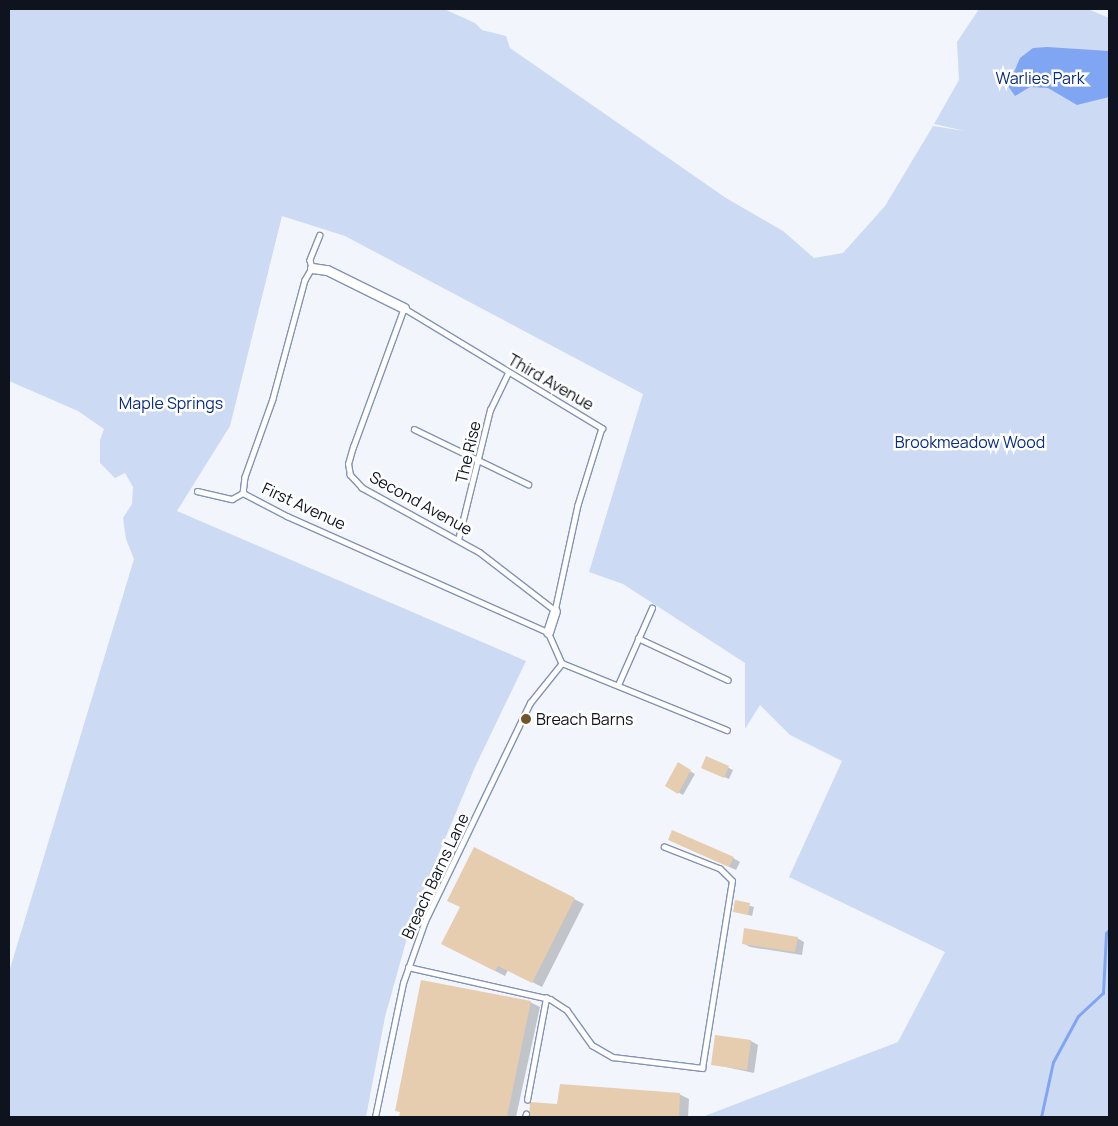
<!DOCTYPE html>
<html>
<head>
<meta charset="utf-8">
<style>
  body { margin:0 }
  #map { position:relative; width:1118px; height:1126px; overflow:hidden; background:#f2f6fc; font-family:Manrope,sans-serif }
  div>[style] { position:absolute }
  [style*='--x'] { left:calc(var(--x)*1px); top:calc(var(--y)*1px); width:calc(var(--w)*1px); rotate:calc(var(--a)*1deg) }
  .green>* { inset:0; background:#cddaf3 }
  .water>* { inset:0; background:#80a6f3 }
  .shadow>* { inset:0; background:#0003 }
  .stream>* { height:3px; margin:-1.5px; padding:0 1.5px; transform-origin:1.5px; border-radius:1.5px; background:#80a6f3 }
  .building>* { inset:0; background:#e6cdaf }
  .roads { filter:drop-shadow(1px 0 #8393b2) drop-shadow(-1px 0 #8393b2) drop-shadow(0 1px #8393b2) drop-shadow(0 -1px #8393b2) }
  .service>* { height:4.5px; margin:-2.25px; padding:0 2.25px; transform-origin:2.25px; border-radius:2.25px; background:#fff }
  .minor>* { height:9px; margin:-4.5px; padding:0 4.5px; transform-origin:4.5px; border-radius:4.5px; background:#fff }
  .dots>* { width:14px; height:14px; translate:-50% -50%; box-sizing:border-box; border:2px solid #fff; border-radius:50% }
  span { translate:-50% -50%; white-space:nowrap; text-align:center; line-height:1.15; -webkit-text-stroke:5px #fff; paint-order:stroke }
  .park-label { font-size:16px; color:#0a2c82 }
  .street-label { font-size:16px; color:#0e131e }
  .poi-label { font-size:16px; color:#0e131e }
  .left { translate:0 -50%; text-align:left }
  .frame { position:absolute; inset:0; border:10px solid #0e131e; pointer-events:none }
</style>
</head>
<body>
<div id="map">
  <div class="green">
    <i style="clip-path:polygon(9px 9px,444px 9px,475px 23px,482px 30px,506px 36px,510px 48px,726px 198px,783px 231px,814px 258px,843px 253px,885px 206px,933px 126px,965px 131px,934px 124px,959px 80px,957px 42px,979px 9px,1088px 9px,1109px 18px,1109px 1117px,702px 1117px,898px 1042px,945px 952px,789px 877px,842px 761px,790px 735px,760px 705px,745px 729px,745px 663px,623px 584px,589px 572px,643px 394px,345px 236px,282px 216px,230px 426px,177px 511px,526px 661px,475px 767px,414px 913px,385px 1017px,366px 1117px,9px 1117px,9px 972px,134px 559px,126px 539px,123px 518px,132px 504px,133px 487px,125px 473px,115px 478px,100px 463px,100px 440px,104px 429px,78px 411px,9px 381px)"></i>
  </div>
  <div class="water">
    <i style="clip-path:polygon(1047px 47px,1109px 51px,1109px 97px,1077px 105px,1048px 88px,1030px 87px,1015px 96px,1008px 86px,1020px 58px,1033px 48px)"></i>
  </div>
  <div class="shadow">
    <i style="clip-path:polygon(707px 758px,733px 770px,729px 779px,707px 770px)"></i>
    <i style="clip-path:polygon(678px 764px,695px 774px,683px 795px,666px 785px)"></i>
    <i style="clip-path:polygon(676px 843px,733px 858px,740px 862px,736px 870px)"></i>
    <i style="clip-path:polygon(574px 899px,584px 904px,542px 987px,508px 970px,505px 976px,452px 949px)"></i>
    <i style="clip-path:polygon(736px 902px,754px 907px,752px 916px,734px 911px)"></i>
    <i style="clip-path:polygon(797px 938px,804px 942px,802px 955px,750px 947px,743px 943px)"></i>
    <i style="clip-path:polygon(530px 1002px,540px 1007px,516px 1117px,400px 1117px,401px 1113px,397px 1110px)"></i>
    <i style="clip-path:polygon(751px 1041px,758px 1045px,754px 1073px,712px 1064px)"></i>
    <i style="clip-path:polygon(679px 1094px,689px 1099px,688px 1117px,530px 1117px,531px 1104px,558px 1106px)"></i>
  </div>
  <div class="stream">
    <i style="--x:1041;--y:1117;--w:56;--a:-77.7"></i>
    <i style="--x:1053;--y:1062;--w:52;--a:-61.5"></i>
    <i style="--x:1078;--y:1016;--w:34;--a:-43"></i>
    <i style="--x:1103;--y:993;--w:60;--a:-87.1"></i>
    <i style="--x:1106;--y:933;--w:4;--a:-45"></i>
  </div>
  <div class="building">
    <i style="clip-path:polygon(706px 756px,729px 766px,724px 778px,701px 768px)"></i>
    <i style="clip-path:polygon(678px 762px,691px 770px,678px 794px,665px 786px)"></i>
    <i style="clip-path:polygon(672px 830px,734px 857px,729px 867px,668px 840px)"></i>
    <i style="clip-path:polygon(474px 847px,575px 898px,532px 983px,498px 966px,495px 971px,441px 944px,460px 907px,447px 901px)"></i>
    <i style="clip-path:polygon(735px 900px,750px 903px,748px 915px,733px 912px)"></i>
    <i style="clip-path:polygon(744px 928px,798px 937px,795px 952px,742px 944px)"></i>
    <i style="clip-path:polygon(421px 980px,531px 1001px,507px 1117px,399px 1117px,400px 1112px,395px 1111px)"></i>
    <i style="clip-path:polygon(715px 1035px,751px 1040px,747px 1070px,711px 1065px)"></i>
    <i style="clip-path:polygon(560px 1084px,680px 1093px,679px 1117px,529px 1117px,530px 1102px,557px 1104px)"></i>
  </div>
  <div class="roads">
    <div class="service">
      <i style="--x:320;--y:235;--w:27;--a:112"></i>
      <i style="--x:310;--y:260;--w:8;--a:76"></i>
      <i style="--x:312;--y:268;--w:14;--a:120"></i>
      <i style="--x:305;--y:280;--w:123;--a:105.1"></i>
      <i style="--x:273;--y:399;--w:83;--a:109.7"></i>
      <i style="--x:245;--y:477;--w:16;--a:97"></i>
      <i style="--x:243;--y:493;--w:50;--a:27.6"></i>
      <i style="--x:287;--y:516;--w:286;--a:24"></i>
      <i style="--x:548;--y:632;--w:34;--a:66"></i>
      <i style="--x:404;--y:308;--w:232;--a:31.2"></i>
      <i style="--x:602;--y:428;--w:81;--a:107.3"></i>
      <i style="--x:578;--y:505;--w:108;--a:102.2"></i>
      <i style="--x:555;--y:611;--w:95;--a:-142.3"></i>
      <i style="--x:480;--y:553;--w:135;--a:-151.2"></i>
      <i style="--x:362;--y:488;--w:18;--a:-133"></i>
      <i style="--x:350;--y:475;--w:11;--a:-100"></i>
      <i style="--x:348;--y:464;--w:18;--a:-74"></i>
      <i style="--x:353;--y:447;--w:148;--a:-69.9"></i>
      <i style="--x:414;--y:429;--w:127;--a:25.8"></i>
      <i style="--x:197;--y:491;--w:36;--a:13"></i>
      <i style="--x:232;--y:499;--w:13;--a:-29"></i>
      <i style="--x:458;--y:540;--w:134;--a:-76.2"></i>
      <i style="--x:490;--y:410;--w:41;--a:-64.1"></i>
      <i style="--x:638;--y:638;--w:99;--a:25"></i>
      <i style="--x:562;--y:663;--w:178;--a:22.1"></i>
      <i style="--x:618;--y:685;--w:84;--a:-66.2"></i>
      <i style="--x:408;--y:967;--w:146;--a:12.7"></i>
      <i style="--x:550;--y:999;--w:20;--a:33"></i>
      <i style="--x:567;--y:1010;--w:43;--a:54.5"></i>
      <i style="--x:592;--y:1045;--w:24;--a:30"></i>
      <i style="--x:613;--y:1057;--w:90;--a:7"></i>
      <i style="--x:702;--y:1068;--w:189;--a:-80.9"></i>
      <i style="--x:732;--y:881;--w:17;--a:-135"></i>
      <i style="--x:720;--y:869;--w:60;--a:-158.6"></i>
      <i style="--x:527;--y:1100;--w:104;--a:-79.4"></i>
      <i style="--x:375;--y:1117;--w:137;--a:-78.2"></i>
      <i style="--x:403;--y:983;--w:66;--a:-70.5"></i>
      <i style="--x:425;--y:921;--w:242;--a:-64.3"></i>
      <i style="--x:530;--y:703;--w:51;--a:-51.3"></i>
      <i style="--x:525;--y:1117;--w:3;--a:-72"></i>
    </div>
    <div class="minor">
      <i style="--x:312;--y:268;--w:15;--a:8"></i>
      <i style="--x:327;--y:270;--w:86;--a:26.3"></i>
      <i style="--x:548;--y:632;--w:22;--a:-72"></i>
    </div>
  </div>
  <div class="dots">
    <i style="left:526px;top:719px;background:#735329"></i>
  </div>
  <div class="park-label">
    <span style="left:1040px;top:78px">Warlies Park</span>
    <span style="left:171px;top:403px">Maple Springs</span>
    <span style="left:970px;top:442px">Brookmeadow Wood</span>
  </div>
  <div class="street-label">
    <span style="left:551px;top:382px;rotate:30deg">Third Avenue</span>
    <span style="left:468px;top:452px;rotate:-77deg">The Rise</span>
    <span style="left:421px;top:503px;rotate:29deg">Second Avenue</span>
    <span style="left:304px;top:506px;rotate:25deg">First Avenue</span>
    <span style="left:435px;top:876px;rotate:-65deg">Breach Barns Lane</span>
  </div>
  <div class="poi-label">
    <span class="left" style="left:536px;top:719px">Breach Barns</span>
  </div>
  <div class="frame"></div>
</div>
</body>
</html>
